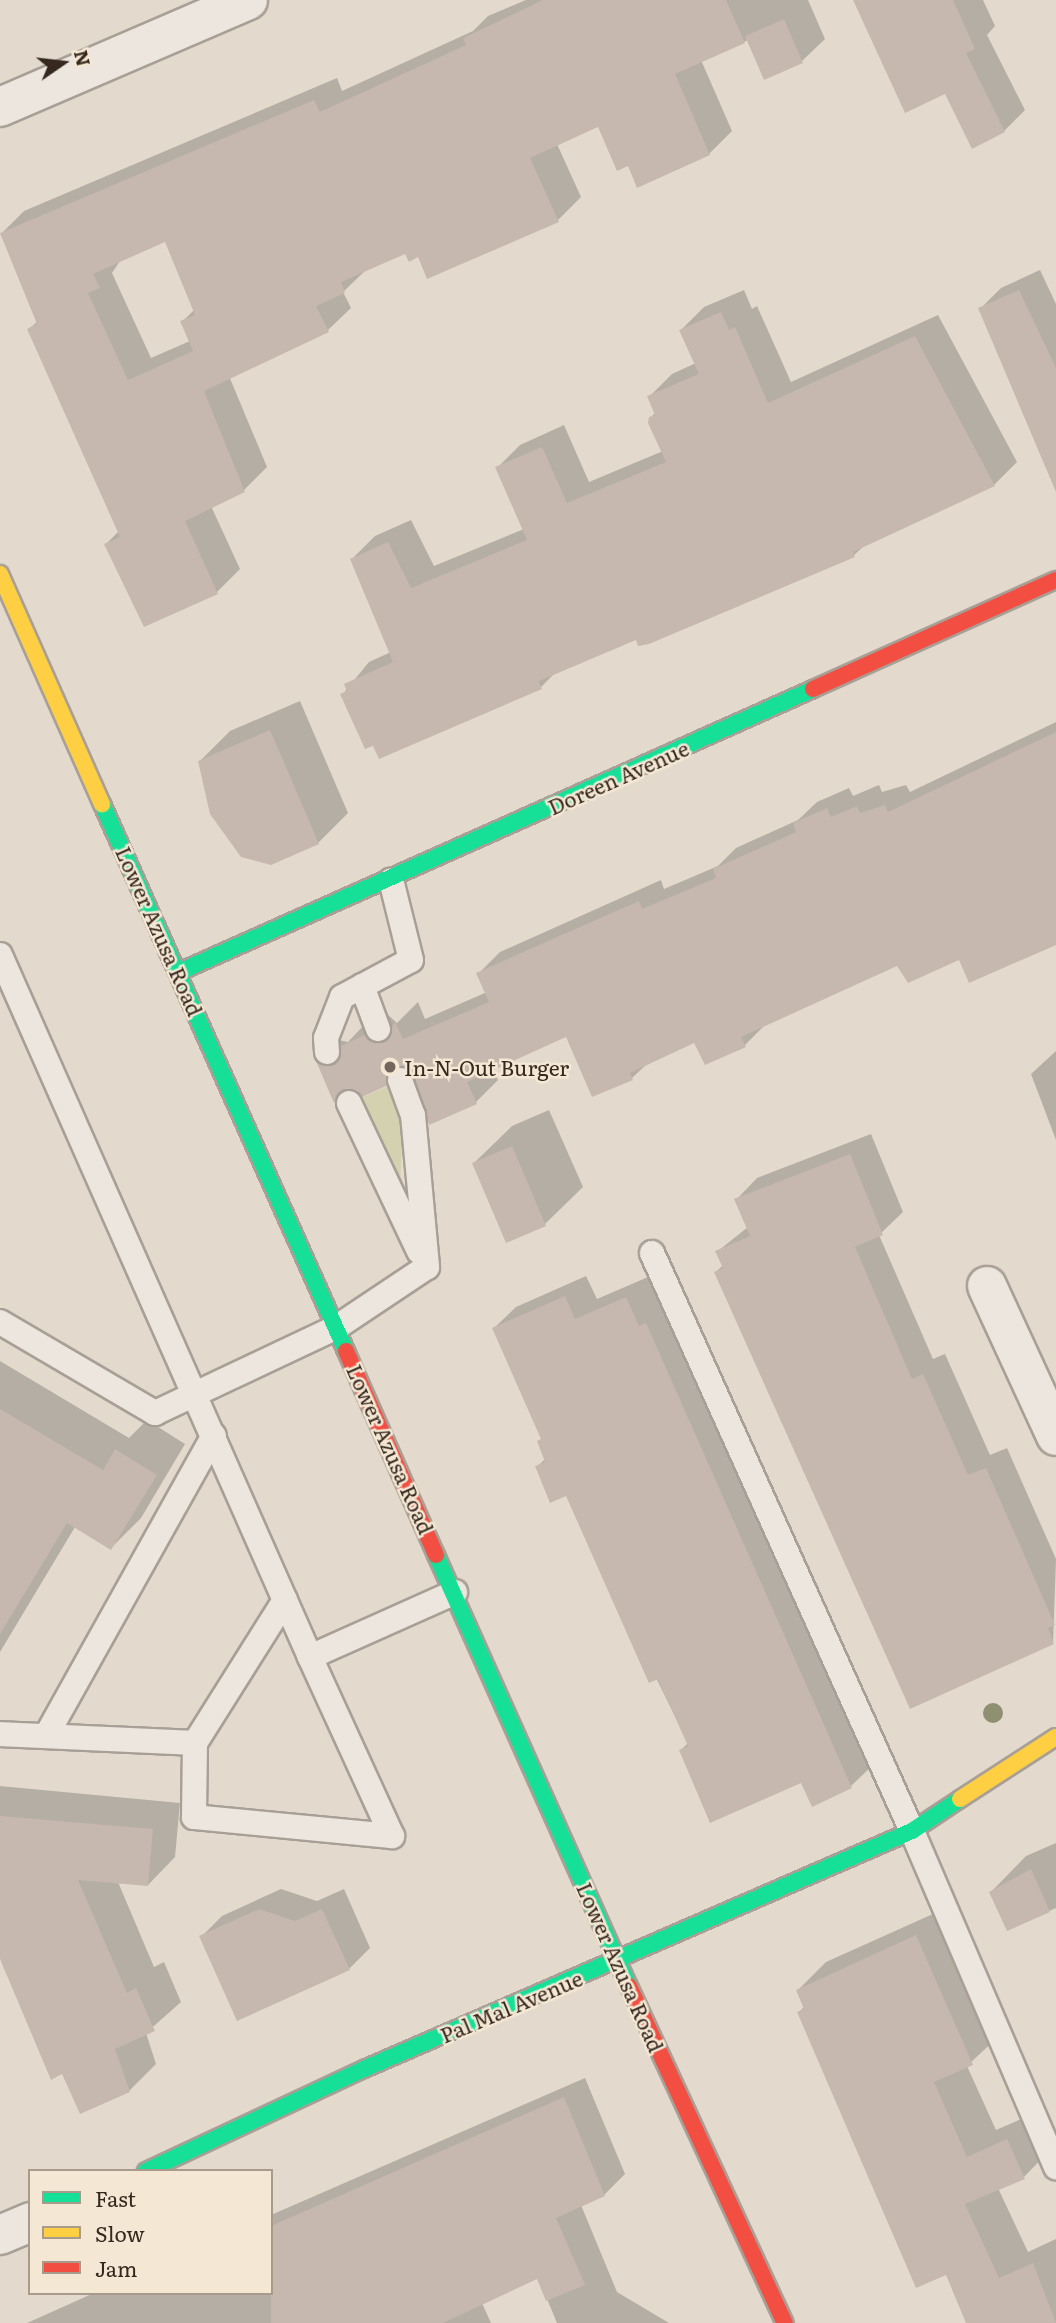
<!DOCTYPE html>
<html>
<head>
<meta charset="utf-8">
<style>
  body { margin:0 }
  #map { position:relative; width:1056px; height:2323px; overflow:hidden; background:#e3dacd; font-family:Literata,serif }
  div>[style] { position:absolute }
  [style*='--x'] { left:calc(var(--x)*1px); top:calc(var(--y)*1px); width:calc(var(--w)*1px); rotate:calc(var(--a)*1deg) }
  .green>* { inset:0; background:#d4d1b0 }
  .shadow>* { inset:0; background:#0003 }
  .building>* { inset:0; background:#c6b8ae }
  .roads { filter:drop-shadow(2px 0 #a89f96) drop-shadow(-2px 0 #a89f96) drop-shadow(0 2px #a89f96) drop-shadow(0 -2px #a89f96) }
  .lane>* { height:24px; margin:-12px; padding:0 12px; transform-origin:12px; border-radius:12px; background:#ece6de }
  .street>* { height:38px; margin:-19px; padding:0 19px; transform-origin:19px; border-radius:19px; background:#ece6de }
  .fast>* { height:16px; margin:-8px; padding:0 8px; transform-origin:8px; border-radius:8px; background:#16e098 }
  .slow>* { height:16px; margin:-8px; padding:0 8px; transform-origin:8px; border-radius:8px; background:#ffcf43 }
  .jam>* { height:16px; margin:-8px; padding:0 8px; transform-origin:8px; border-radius:8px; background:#f24e42 }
  .trees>* { width:20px; height:20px; margin:-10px; border-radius:50%; background:#8f8f71 }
  .dots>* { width:19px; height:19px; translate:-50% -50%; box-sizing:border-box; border:4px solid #f4e7d3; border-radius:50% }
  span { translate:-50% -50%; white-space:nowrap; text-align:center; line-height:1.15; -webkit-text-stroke:5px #f4e7d3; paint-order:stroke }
  .street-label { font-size:21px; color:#36281f }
  .poi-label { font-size:21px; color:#36281f }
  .left { translate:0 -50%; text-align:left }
  .legend { position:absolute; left:28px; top:2169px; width:245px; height:126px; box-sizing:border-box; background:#f4e7d3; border:2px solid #a89b8b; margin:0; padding:9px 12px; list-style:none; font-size:21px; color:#36281f }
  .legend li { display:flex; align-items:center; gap:14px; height:35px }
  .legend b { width:35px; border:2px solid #a89b8b }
  .north { position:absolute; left:28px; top:28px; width:70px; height:70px; -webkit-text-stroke:5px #f4e7d3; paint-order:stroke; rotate:76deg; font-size:19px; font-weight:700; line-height:28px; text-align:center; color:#36281f }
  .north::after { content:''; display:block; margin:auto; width:24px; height:32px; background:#36281f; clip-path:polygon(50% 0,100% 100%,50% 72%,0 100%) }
</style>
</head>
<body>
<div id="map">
  <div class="green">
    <i style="clip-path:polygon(388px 1086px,403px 1121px,400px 1186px,359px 1099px)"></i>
  </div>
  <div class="shadow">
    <i style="clip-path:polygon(evenodd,526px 0,808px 0,825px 39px,802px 61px,748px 40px,701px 60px,732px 131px,709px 154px,629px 164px,599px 125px,557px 144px,581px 197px,558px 220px,418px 255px,406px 251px,367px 269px,343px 292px,351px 308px,328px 330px,229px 376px,267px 467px,244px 490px,211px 506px,240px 569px,217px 592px,106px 544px,119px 531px,29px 329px,38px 321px,1px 234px,24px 211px,337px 78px,342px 91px,473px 31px,488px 16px,526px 0,166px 240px,195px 309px,182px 322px,190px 341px,151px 358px,112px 273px,120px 261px,166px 240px)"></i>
    <i style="clip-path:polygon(855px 0,983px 0,995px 26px,987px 35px,1025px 110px,1004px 131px,945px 92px)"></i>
    <i style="clip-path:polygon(1040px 270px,1056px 304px,1056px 461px,980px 309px,1001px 288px)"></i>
    <i style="clip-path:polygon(744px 290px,752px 309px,757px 306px,791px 382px,938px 315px,1017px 462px,994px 485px,864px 546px,854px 555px,637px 637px,556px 672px,541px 687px,342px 695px,369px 662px,391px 652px,352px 559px,375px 536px,411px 520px,434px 566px,524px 529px,497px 468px,520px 445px,564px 425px,589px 482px,663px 451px,650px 418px,656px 412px,649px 397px,672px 374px,696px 363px,681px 330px,704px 307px)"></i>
    <i style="clip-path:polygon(300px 701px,348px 813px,318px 843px,200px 761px,230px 731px)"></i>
    <i style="clip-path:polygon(1056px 722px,1056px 934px,960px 958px,898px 963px,767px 1023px,745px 1045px,695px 1040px,648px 1063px,632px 1078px,567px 1034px,492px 1069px,498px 1080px,476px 1102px,430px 1123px,410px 1067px,404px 1066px,385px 1084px,347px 1088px,335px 1100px,318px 1062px,339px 1040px,348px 1042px,365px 1024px,387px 1014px,397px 1023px,418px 1002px,425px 1019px,487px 992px,478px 974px,500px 952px,661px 880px,664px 889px,718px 866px,736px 848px,798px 820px,817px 802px,849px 788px,853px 796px,879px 785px,882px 792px,906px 785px,910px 792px)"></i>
    <i style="clip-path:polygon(1056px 1051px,1056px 1140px,1031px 1074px)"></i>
    <i style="clip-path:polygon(549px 1110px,583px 1187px,545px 1224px,507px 1241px,474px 1163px,512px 1126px)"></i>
    <i style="clip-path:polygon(871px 1134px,903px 1212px,879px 1235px,933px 1359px,945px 1354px,990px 1455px,1007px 1448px,1056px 1559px,1053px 1643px,716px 1272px,723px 1265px,718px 1251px,748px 1227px,736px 1200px,757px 1178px)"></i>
    <i style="clip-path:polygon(586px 1276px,597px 1299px,648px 1277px,661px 1306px,667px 1303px,873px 1765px,851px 1786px,813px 1804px,802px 1781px,681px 1750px,688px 1743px,566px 1494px,537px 1467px,546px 1458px,543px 1438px,494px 1328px,516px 1307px)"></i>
    <i style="clip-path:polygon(0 1361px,129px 1438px,147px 1420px,185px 1444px,141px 1518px,111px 1548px,75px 1527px,0 1652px)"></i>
    <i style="clip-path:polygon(0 1786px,180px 1803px,175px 1857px,148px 1885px,118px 1882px,154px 1967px,164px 1962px,181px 2002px,146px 2033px,156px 2064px,129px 2091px,63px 2072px,0 1955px)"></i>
    <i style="clip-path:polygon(1056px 1843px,1056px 1908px,1007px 1929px,991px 1892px,1026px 1856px)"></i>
    <i style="clip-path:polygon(281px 1889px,317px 1901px,344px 1889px,370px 1948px,349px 1969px,201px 1937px,222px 1916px)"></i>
    <i style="clip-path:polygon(944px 1909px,1000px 2035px,967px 2066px,996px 2130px,1035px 2113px,1051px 2149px,1024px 2177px,998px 2188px,1028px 2252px,1056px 2239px,1056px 2323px,968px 2323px,947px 2273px,799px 2012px,805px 2006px,798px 1990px,826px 1962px)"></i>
    <i style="clip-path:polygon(585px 2078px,625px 2174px,604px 2195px,581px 2205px,617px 2292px,669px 2323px,557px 2323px,538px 2277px,482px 2303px,491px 2323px,27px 2323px,94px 2293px,271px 2293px,271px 2215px)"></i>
  </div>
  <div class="building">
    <i style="clip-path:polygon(evenodd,543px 0,726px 0,745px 43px,675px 74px,710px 155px,637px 188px,628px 166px,617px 171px,598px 127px,530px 158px,559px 222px,427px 279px,418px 257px,409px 262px,405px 254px,341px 282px,345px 293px,316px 306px,329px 332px,204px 391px,245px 492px,185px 521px,218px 594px,144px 627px,104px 544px,120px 537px,27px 329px,37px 324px,0 233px,314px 100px,320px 112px,466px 45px,463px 38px,543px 0,165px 242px,195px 315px,180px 321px,193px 351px,128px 380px,88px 293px,100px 288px,93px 274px,165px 242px)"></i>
    <i style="clip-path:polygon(853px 0,953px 0,975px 49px,966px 53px,1005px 132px,972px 149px,945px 94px,905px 113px)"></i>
    <i style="clip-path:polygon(784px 19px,803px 63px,764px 80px,745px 36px)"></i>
    <i style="clip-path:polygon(1019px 290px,1056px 368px,1056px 492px,978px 308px)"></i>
    <i style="clip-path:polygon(721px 312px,729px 330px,735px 327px,768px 403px,915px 336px,995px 486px,853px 552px,855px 557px,649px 644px,638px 646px,636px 640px,539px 681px,542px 689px,379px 759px,373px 746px,365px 749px,340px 694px,347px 691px,344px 684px,393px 662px,350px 559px,388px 542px,411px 588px,527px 540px,495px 467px,542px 447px,567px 503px,666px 462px,648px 423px,649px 417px,655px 415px,647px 396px,699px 374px,679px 330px)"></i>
    <i style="clip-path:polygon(270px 730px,319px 844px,271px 865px,241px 857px,210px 814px,198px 761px)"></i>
    <i style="clip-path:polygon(1056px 732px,1056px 945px,969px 983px,959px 960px,908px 983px,897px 966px,741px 1037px,746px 1047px,705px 1065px,694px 1043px,630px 1073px,633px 1080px,592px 1097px,566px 1037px,467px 1082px,477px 1104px,429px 1125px,414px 1075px,403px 1066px,388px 1071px,386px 1086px,362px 1097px,357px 1090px,343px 1089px,334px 1103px,316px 1061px,335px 1065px,341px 1046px,365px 1035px,375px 1043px,384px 1043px,395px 1022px,403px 1039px,489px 1002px,476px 973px,639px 901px,642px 909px,716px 878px,713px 869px,796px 832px,793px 823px,827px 808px,831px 817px,857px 806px,860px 813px,885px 805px,888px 812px)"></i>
    <i style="clip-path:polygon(512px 1146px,546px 1226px,506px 1243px,472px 1163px)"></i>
    <i style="clip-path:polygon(850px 1154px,883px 1235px,855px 1247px,912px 1379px,923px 1374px,968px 1475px,986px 1468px,1055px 1625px,1048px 1628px,1054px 1644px,910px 1709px,714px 1272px,723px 1268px,715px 1251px,750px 1236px,734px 1199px)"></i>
    <i style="clip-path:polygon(565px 1296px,575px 1319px,626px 1297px,639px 1326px,646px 1323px,852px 1788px,812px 1807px,801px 1783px,710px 1823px,679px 1750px,688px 1746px,658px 1679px,649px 1683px,566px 1496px,550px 1503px,535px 1466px,545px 1462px,537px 1441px,541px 1439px,492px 1328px)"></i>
    <i style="clip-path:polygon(0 1409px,103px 1470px,115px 1449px,157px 1475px,111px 1550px,67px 1523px,0 1634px)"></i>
    <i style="clip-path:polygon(0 1816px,153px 1829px,148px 1886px,78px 1880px,127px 1993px,136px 1988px,155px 2031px,115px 2049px,130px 2092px,80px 2114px,62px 2074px,51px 2080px,0 1959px)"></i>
    <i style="clip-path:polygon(1031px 1869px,1050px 1912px,1007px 1931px,989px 1892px)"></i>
    <i style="clip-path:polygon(259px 1909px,295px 1921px,322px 1909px,350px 1970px,237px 2021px,199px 1936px)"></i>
    <i style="clip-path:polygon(916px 1935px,973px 2065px,934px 2082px,967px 2157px,1007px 2139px,1025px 2179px,965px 2204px,999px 2278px,1033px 2263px,1056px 2323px,966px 2323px,946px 2275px,916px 2288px,797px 2012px,804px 2009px,796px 1990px)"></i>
    <i style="clip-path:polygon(564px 2097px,605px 2196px,556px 2218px,585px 2285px,546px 2301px,537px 2279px,443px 2323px,271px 2323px,271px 2226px)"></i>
  </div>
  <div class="roads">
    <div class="lane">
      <i style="--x:0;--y:955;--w:767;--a:66.17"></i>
      <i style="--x:310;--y:1657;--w:159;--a:-24.1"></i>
      <i style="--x:362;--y:986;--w:46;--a:69.6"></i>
      <i style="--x:327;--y:1052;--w:14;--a:-94"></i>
      <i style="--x:326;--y:1038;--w:44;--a:-68.7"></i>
      <i style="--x:342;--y:997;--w:78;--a:-28.2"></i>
      <i style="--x:411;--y:960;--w:82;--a:-104"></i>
      <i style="--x:400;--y:1080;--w:37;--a:70"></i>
      <i style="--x:413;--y:1115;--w:153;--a:84.7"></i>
      <i style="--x:349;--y:1103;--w:164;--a:64.7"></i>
      <i style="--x:652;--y:1253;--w:634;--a:65.78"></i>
      <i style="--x:912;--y:1831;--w:366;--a:66.8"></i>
      <i style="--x:0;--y:1322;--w:180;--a:30.4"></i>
      <i style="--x:155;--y:1413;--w:201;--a:-25.3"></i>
      <i style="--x:337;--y:1327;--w:108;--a:-33.7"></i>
      <i style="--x:0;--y:1734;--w:195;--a:2.6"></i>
      <i style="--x:195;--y:1743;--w:74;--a:90.8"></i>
      <i style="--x:194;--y:1817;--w:199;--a:5.5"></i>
      <i style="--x:392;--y:1836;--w:197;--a:-114.6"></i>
      <i style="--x:46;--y:1736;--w:344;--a:-60.8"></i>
      <i style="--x:195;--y:1743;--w:169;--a:-57.8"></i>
    </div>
    <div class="street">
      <i style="--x:0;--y:107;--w:270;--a:-23.3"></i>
      <i style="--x:987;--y:1286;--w:165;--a:65.3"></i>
      <i style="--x:0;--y:2235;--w:33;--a:-23"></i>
    </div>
    <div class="fast">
      <i style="--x:102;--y:804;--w:599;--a:65.96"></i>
      <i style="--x:179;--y:972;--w:694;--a:-24.05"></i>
      <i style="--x:436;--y:1555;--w:472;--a:65.9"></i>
      <i style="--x:146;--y:2171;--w:241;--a:-25.1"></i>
      <i style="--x:364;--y:2069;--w:597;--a:-23.48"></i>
      <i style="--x:912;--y:1831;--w:58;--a:-33.7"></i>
    </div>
    <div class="slow">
      <i style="--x:0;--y:574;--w:252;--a:66.1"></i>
      <i style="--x:960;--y:1799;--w:114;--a:-32.9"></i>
    </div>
    <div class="jam">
      <i style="--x:813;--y:689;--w:266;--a:-24.2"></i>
      <i style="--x:346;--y:1351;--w:223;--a:66.2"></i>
      <i style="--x:629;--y:1986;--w:371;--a:65.2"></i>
    </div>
  </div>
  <div class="trees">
    <i style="left:993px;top:1713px"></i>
  </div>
  <div class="dots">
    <i style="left:390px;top:1067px;background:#73665c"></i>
  </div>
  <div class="street-label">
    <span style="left:618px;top:777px;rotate:-24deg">Doreen Avenue</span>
    <span style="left:160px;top:931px;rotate:66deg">Lower Azusa Road</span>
    <span style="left:391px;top:1449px;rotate:66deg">Lower Azusa Road</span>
    <span style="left:621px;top:1967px;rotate:66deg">Lower Azusa Road</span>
    <span style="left:511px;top:2006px;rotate:-23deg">Pal Mal Avenue</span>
  </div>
  <div class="poi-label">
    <span class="left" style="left:404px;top:1067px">In-N-Out Burger</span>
  </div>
  <ul class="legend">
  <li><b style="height:9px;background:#16e098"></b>Fast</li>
  <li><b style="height:9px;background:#ffcf43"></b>Slow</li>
  <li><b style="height:9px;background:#f24e42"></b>Jam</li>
  </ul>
  <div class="north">N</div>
</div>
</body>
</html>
